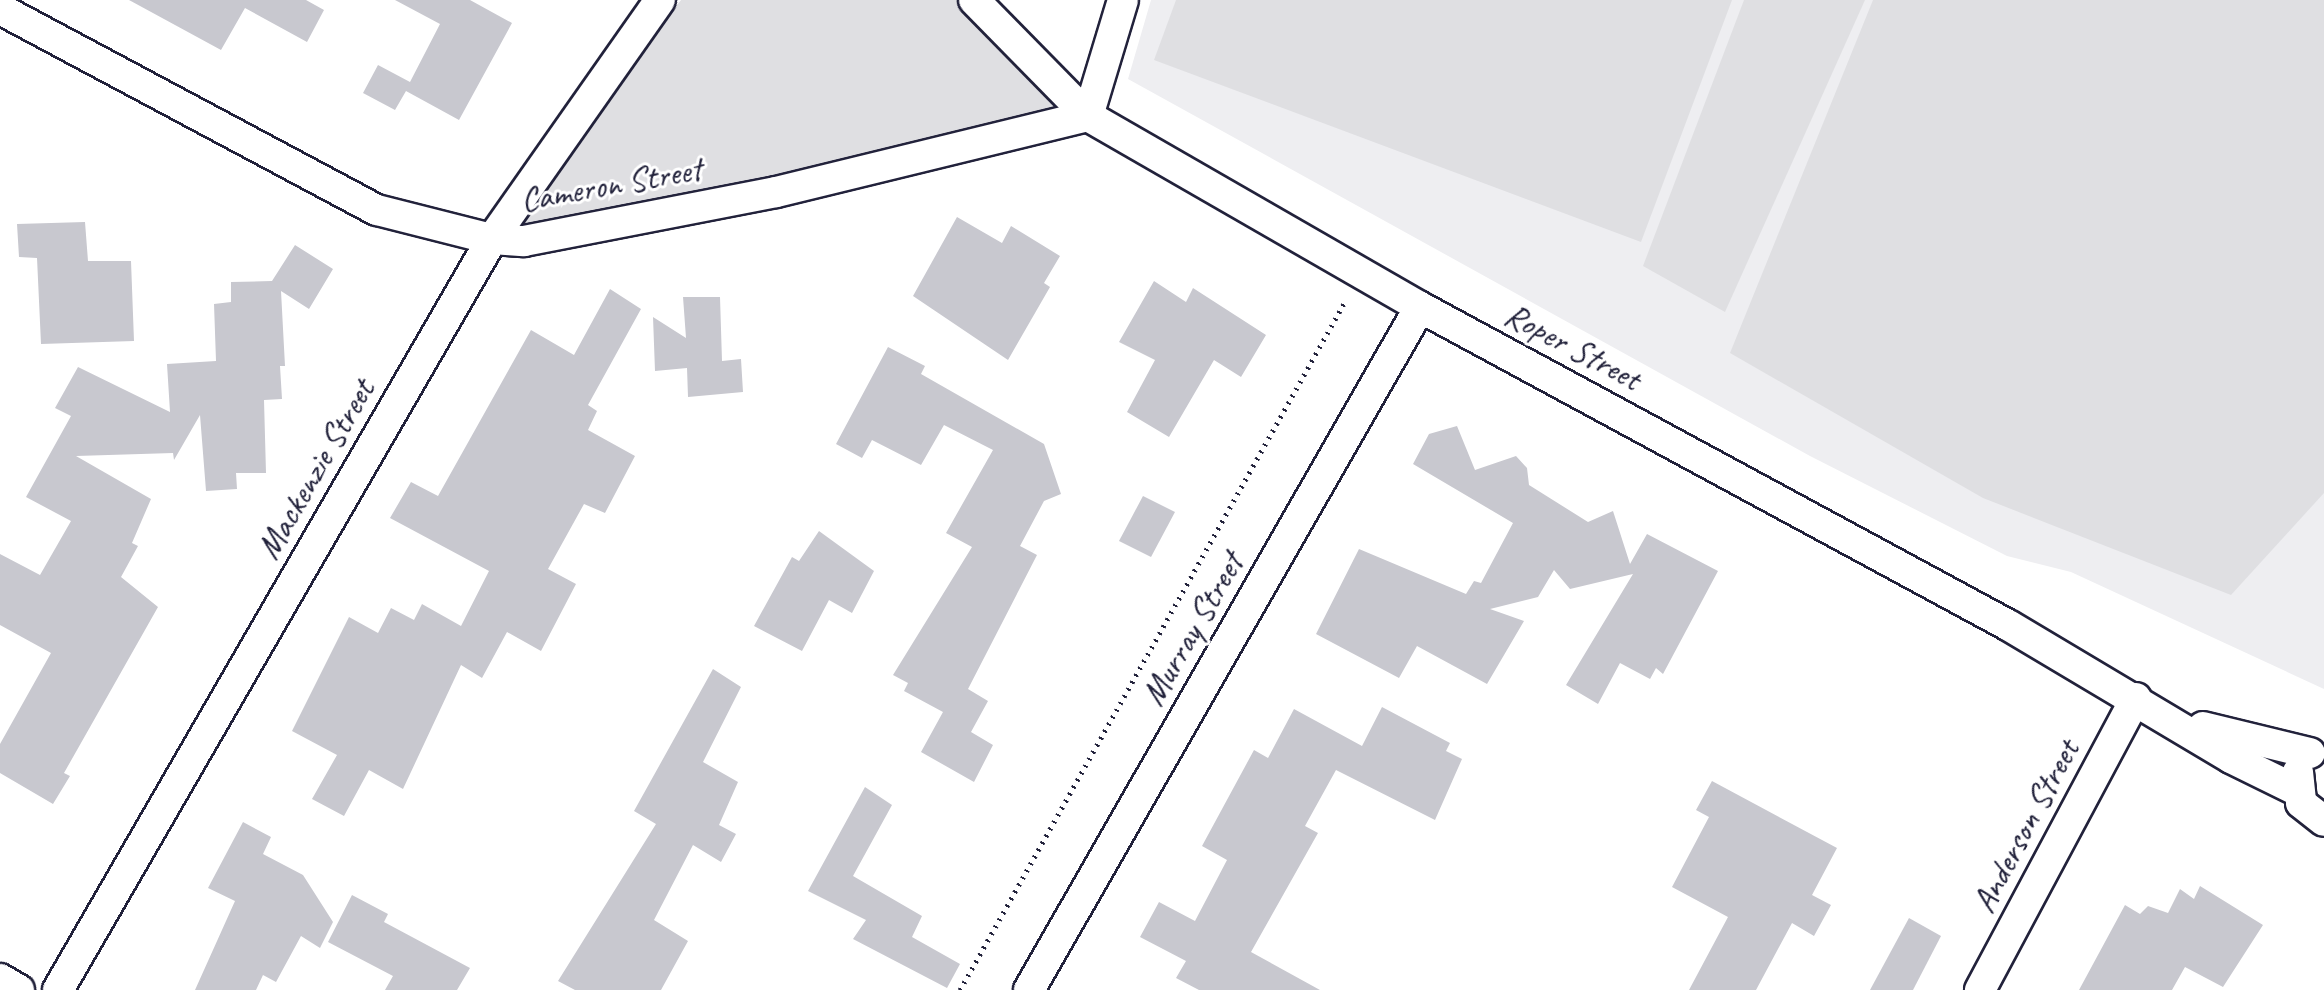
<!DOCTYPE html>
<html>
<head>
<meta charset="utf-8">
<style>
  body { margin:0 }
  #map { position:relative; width:2324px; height:990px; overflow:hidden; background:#fff; font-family:Caveat,sans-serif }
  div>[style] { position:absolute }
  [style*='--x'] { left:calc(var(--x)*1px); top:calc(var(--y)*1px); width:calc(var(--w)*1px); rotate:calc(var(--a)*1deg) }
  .built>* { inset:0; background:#eeeef1 }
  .green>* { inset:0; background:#dfdfe2 }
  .building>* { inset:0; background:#c8c8cf }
  .path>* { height:5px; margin-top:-2.5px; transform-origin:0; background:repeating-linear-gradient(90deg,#22223b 0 2px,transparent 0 8px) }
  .roads { filter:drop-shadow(2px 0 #22223b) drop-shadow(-2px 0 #22223b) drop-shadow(0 2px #22223b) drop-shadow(0 -2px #22223b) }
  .minor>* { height:30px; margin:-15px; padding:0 15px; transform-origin:15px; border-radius:15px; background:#fff }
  span { translate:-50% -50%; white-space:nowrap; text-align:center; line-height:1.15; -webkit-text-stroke:6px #fff; paint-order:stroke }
  .street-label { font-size:34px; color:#22223b }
</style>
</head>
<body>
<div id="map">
  <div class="built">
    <i style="clip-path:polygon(1151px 0,2324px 0,2324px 689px,2071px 572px,2007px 556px,1810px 456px,1128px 79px)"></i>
  </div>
  <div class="green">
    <i style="clip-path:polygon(681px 0,967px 0,1080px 114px,498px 239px)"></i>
    <i style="clip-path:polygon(1176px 0,1732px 0,1641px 242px,1154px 60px)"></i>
    <i style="clip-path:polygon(1744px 0,1865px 0,1725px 312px,1643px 266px)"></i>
    <i style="clip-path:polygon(1873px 0,2324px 0,2324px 493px,2231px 595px,1983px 498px,1730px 353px)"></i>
  </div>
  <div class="building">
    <i style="clip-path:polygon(129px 0,306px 0,324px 10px,307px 42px,245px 8px,221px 50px)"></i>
    <i style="clip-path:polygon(395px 0,470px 0,512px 23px,459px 120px,406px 91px,395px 110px,363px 93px,378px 65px,410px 82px,440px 24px)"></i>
    <i style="clip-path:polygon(957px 217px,1002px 243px,1011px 226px,1060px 256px,1044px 283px,1050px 287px,1008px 360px,913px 296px)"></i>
    <i style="clip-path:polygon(85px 222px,88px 261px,131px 261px,134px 341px,41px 344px,37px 258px,19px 257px,17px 224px)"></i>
    <i style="clip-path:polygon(295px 245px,333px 269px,309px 309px,281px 291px,285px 366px,280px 366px,282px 399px,264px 400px,266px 473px,236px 473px,237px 489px,206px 491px,200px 415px,174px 460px,173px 453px,76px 456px,151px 499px,132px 543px,138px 546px,121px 577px,158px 607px,64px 773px,70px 776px,53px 804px,0 773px,0 744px,51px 653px,0 625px,0 554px,40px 575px,71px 521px,26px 497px,71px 416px,55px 408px,78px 367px,170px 412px,167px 364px,216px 361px,214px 304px,231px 302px,231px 282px,272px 281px)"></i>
    <i style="clip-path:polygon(1154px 281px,1186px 302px,1193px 288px,1266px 335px,1241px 377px,1214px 360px,1169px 437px,1127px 412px,1155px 360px,1119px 342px)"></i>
    <i style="clip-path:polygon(610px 289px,641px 309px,588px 405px,597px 411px,588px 430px,635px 456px,605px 513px,584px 504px,548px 569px,576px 584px,541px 651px,507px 632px,482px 678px,461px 665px,403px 789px,369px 770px,344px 816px,312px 799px,337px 755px,292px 731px,349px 617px,378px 633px,391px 608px,414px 620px,422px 604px,461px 626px,489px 571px,390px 518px,411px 482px,438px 496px,531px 330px,574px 355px)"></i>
    <i style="clip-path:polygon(683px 297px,720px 297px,722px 361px,741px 359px,743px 392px,688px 397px,687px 368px,655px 371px,653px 317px,686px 338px)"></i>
    <i style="clip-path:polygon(888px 347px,925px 366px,921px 374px,1044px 444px,1061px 494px,1044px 501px,1020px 546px,1037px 555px,968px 689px,988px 701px,971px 732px,993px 745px,974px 782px,921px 752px,943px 712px,904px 691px,908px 683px,893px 675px,972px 547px,946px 533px,993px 450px,944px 425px,921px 465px,872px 440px,862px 458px,836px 444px)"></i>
    <i style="clip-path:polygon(1457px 426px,1475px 470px,1516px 456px,1527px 468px,1529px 485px,1588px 522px,1613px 511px,1630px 564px,1647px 534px,1718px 571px,1663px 674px,1656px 668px,1650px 679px,1620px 663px,1598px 704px,1566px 685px,1633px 574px,1570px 589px,1554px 570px,1538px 597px,1490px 609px,1524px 621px,1487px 684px,1417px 646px,1399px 678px,1316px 634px,1359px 549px,1466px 594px,1474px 581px,1481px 583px,1513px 523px,1413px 464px,1429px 434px)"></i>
    <i style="clip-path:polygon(1143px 496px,1175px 512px,1151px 557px,1119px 541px)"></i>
    <i style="clip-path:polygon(819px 531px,874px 571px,852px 613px,829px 600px,802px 651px,754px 626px,792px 557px,799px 561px)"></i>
    <i style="clip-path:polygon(713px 669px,741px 687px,703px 762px,738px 782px,719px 825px,736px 834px,721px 862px,693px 845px,654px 920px,688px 941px,661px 990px,575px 990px,558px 981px,656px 824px,634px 811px)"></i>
    <i style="clip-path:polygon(1382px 707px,1450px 743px,1446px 751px,1462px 759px,1435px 820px,1336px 770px,1305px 826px,1318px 833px,1251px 952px,1320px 990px,1199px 990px,1176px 978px,1186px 961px,1140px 937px,1159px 902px,1195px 921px,1227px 860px,1202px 846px,1254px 750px,1268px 758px,1294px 709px,1362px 746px)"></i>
    <i style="clip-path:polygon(1712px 781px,1837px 848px,1812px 895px,1831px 905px,1814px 936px,1792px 923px,1756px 990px,1689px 990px,1728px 917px,1672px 887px,1709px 817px,1696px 810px)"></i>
    <i style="clip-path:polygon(865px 787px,892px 805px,853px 876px,922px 916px,912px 937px,960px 964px,947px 988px,853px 939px,866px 920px,808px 891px)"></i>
    <i style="clip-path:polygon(243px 822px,271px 837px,263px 854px,303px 875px,333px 922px,320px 948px,301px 936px,276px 982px,263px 975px,256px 990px,195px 990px,235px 901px,208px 888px)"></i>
    <i style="clip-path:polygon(2200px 886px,2263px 925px,2223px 987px,2185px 967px,2172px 990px,2079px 990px,2125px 905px,2140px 914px,2148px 906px,2168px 913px,2180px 889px,2194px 899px)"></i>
    <i style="clip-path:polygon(352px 895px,388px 914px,384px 922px,470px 968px,457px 990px,385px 990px,393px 976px,328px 942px)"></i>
    <i style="clip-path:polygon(1909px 918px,1941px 936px,1913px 990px,1870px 990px)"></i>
  </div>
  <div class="path">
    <i style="--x:960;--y:990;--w:791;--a:-60.78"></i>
  </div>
  <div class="roads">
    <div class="minor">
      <i style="--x:974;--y:0;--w:163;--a:45.5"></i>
      <i style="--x:1088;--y:116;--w:383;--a:29.9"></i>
      <i style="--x:1420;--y:307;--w:668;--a:28.41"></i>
      <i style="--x:2008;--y:625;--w:260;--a:30.8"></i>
      <i style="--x:2231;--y:758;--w:72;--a:26.2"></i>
      <i style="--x:0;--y:9;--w:427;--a:28.1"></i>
      <i style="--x:377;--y:210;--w:119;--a:14.2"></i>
      <i style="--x:492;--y:239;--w:32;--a:4"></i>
      <i style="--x:524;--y:241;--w:257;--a:-11"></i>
      <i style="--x:776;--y:192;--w:321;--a:-13.7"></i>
      <i style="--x:1088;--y:116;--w:121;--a:-73.2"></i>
      <i style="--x:2203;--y:727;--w:110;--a:13.7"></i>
      <i style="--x:2298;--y:772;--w:31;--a:84"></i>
      <i style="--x:2301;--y:803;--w:29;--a:38"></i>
      <i style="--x:0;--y:979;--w:22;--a:30"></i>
      <i style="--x:58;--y:990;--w:867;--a:-59.98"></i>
      <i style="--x:492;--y:239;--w:292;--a:-54.9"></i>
      <i style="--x:1029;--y:990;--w:787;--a:-60.21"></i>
      <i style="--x:1980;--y:990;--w:331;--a:-61.9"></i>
    </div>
  </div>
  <div class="street-label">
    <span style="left:611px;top:184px;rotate:-10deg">Cameron Street</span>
    <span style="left:1573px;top:346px;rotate:28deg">Roper Street</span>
    <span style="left:315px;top:469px;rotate:-60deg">Mackenzie Street</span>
    <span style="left:1192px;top:629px;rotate:-60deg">Murray Street</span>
    <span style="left:2025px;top:826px;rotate:-62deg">Anderson Street</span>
  </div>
</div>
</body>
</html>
